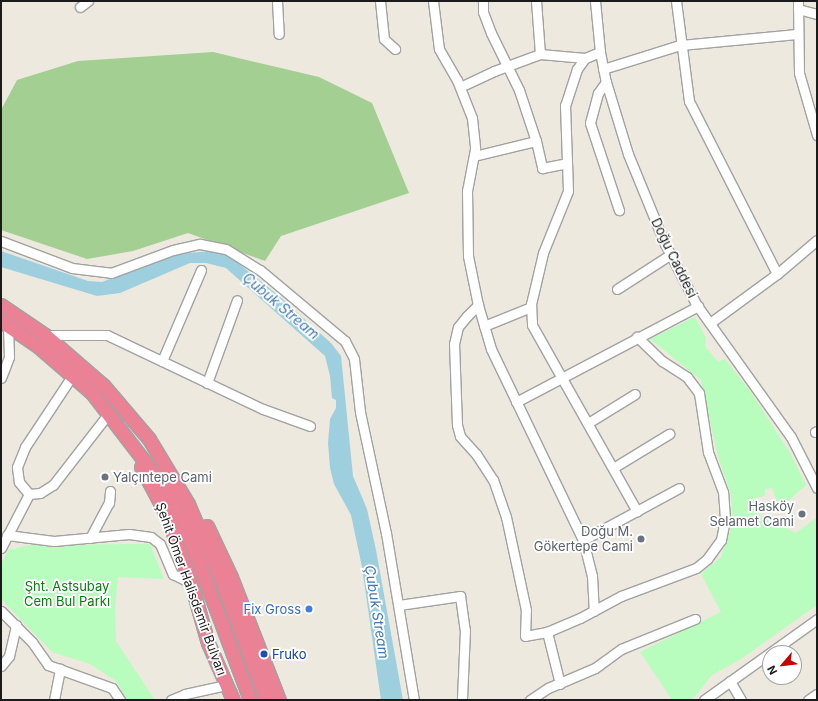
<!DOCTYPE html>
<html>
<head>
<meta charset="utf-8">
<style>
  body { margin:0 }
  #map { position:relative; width:818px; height:701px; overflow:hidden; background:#ede9df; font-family:Inter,sans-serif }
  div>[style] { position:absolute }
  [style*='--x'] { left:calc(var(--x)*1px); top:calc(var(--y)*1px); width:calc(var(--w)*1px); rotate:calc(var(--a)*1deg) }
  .forest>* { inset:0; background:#a3cf92 }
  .park>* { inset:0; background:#b8fcbe }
  .water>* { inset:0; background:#9dcfde }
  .roads { filter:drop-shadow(1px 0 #a2a2a2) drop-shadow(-1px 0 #a2a2a2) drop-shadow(0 1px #a2a2a2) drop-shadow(0 -1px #a2a2a2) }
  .minor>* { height:9px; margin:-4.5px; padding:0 4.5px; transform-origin:4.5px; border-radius:4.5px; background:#fff }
  .highway>* { height:13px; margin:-6.5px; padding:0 6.5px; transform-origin:6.5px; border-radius:6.5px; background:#ea8194 }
  .dots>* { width:11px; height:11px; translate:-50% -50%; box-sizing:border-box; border:2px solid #fff; border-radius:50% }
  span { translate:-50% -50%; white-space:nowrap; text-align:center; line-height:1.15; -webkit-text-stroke:3.5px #fff; paint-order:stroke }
  .street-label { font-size:13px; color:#1b1b1b }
  .worship-label { font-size:13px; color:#5b616d }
  .left { translate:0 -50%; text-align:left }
  .right { translate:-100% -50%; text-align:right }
  .park-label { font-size:13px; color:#057d10 }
  .shop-label { font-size:13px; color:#366cbe }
  .transit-label { font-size:13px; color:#164399 }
  .water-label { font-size:14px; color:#4378af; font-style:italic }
  .frame { position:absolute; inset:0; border:2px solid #1b1b1b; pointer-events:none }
  .north { position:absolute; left:762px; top:645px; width:40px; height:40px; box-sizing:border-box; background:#fff; border:1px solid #a4a4a4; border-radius:50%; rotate:242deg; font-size:11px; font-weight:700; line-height:16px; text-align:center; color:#1b1b1b }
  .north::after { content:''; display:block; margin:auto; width:14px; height:18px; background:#c60200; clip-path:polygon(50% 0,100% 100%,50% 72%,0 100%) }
</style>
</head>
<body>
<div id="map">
  <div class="forest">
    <i style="clip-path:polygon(213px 52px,319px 77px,372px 103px,409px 193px,281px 236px,265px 261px,188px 233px,133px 251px,87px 259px,1px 230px,1px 110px,17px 80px,78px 61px)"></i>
  </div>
  <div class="park">
    <i style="clip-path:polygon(695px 317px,706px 338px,705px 346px,718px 362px,725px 359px,752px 394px,790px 453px,806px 485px,779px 509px,772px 488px,765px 489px,765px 496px,754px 498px,754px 507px,762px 517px,796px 533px,816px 518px,817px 605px,741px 659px,712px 675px,692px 700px,672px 700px,640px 652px,721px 612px,701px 574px,721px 557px,733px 523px,731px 494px,718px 457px,701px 380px,650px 339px)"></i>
    <i style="clip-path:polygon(150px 544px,164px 579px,118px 577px,115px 609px,116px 641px,155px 700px,127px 700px,116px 681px,90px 664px,52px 652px,1px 599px,1px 564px,8px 550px,30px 545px)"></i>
  </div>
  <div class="water">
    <i style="clip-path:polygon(1px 251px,88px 281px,102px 282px,175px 254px,212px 251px,229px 256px,279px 296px,331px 343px,341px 356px,353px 476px,367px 509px,376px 550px,403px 700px,381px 700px,362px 567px,351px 515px,334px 484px,330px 468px,328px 443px,330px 419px,336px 408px,336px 400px,332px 398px,330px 376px,325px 356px,226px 268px,206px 263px,190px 263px,120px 293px,97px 296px,1px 267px)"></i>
  </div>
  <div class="roads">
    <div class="minor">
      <i style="--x:277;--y:1;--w:33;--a:87"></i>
      <i style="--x:380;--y:1;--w:38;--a:84"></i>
      <i style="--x:384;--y:39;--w:15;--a:42"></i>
      <i style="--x:433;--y:1;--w:48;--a:82.9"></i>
      <i style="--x:439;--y:49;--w:36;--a:60"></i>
      <i style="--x:457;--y:80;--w:41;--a:68.5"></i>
      <i style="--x:472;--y:118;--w:31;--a:84"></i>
      <i style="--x:475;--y:149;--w:43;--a:100.8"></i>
      <i style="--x:467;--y:191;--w:65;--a:89.1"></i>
      <i style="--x:468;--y:256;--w:50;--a:78.5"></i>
      <i style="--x:483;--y:1;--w:11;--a:90"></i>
      <i style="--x:483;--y:12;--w:22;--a:69"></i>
      <i style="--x:491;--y:33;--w:64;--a:63.8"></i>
      <i style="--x:519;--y:90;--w:54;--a:71.6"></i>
      <i style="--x:595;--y:1;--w:51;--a:84.4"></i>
      <i style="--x:600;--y:52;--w:31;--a:79"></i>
      <i style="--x:606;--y:82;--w:75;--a:73"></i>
      <i style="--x:628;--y:154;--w:97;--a:67.7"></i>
      <i style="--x:665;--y:244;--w:68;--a:62.7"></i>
      <i style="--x:696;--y:304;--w:163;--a:54.5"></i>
      <i style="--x:791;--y:437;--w:57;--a:63"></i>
      <i style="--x:676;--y:1;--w:101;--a:82.6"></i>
      <i style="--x:689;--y:101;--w:194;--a:63"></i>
      <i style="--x:798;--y:1;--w:72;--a:89.2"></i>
      <i style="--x:799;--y:73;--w:65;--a:73.8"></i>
      <i style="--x:80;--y:7;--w:10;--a:-37"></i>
      <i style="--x:798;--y:9;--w:20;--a:15"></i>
      <i style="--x:600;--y:52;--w:16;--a:158"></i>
      <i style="--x:585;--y:58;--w:14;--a:126"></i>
      <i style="--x:577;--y:69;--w:38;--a:108"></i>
      <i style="--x:565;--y:105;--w:86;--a:88"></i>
      <i style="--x:568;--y:191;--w:67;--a:112"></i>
      <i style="--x:543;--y:253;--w:52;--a:103.2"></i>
      <i style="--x:531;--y:304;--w:21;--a:87"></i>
      <i style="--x:532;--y:325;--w:214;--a:60.6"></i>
      <i style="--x:540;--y:54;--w:45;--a:5.1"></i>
      <i style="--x:603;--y:69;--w:81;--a:-17.3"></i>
      <i style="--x:680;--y:45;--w:118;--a:-5.4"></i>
      <i style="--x:606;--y:82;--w:14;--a:126"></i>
      <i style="--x:598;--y:93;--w:31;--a:105"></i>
      <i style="--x:590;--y:123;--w:92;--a:71.6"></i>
      <i style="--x:460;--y:87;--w:38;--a:-25"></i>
      <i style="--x:494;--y:71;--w:49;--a:-20.3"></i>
      <i style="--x:540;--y:54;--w:53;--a:-94.3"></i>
      <i style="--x:474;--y:156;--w:64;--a:-13.6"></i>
      <i style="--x:536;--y:141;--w:28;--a:77"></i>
      <i style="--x:542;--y:168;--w:25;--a:-11"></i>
      <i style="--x:1;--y:241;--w:76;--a:20.8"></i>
      <i style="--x:72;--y:268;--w:39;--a:7"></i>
      <i style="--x:111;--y:273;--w:66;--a:-20.4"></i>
      <i style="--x:173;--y:250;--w:28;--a:-13"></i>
      <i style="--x:200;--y:244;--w:26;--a:11"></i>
      <i style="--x:226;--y:249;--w:40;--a:32"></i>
      <i style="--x:260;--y:270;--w:111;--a:39.9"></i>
      <i style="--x:345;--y:341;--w:20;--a:63"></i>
      <i style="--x:354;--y:359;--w:53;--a:83.5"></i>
      <i style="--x:360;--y:412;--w:124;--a:77.9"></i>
      <i style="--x:386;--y:533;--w:169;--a:80.5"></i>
      <i style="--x:617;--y:289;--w:64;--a:-32.9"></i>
      <i style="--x:710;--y:323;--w:83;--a:-36.2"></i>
      <i style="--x:777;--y:274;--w:52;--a:-40.4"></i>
      <i style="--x:484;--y:326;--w:51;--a:-22"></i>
      <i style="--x:45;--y:335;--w:62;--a:0"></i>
      <i style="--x:107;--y:335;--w:173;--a:25.4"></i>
      <i style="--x:263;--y:409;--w:50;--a:19.9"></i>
      <i style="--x:162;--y:361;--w:99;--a:-66.8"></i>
      <i style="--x:1;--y:378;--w:22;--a:-69"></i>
      <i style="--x:9;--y:357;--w:31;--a:-92"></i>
      <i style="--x:207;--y:383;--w:88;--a:-70.1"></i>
      <i style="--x:516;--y:402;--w:206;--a:-27.8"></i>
      <i style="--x:588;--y:423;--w:55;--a:-31.7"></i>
      <i style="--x:815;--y:432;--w:2;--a:-27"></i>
      <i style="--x:613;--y:468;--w:66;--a:-31.3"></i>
      <i style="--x:29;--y:494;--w:16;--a:-130"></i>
      <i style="--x:19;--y:482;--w:15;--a:-98"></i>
      <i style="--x:17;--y:467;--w:22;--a:-68"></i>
      <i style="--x:25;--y:447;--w:85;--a:-56.5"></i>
      <i style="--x:7;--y:535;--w:47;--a:7.3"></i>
      <i style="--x:54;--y:541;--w:75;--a:-5.3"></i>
      <i style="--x:129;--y:534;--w:22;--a:8"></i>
      <i style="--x:151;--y:537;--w:11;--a:38"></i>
      <i style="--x:160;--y:544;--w:33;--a:67"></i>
      <i style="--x:173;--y:574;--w:20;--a:27"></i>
      <i style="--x:90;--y:538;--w:40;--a:-62"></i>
      <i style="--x:109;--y:503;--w:12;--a:-85"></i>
      <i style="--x:583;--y:540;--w:37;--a:76"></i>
      <i style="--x:592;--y:576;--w:35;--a:87"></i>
      <i style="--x:1;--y:548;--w:61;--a:-62.6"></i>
      <i style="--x:29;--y:494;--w:11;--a:-5"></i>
      <i style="--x:40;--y:493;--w:15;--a:-32"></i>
      <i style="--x:53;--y:485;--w:90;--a:-52.2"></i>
      <i style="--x:399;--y:605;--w:62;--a:-8.4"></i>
      <i style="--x:460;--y:596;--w:34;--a:82"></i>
      <i style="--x:465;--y:630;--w:70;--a:92.5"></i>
      <i style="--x:1;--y:611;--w:44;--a:45"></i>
      <i style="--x:32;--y:642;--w:28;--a:55"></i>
      <i style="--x:48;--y:665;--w:68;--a:19.8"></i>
      <i style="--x:112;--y:688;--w:14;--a:56"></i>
      <i style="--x:547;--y:632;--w:22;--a:170"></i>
      <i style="--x:525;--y:636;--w:26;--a:-88"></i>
      <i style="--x:526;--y:610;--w:95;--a:-102.1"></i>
      <i style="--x:506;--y:517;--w:39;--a:-109"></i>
      <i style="--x:493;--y:480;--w:31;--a:-123"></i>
      <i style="--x:476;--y:454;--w:24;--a:-132"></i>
      <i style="--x:460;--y:436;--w:11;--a:-105"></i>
      <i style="--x:457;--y:425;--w:81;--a:-92.1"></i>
      <i style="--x:454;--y:344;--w:17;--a:-77"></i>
      <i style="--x:458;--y:327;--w:14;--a:-51"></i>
      <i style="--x:467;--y:316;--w:16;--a:-45"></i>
      <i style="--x:478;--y:305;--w:46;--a:73.5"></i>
      <i style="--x:491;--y:349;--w:212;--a:64.3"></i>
      <i style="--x:583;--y:540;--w:109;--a:-28.4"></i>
      <i style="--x:1;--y:666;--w:13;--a:-51"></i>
      <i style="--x:9;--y:656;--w:32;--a:-77"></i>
      <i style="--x:730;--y:681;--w:22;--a:60"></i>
      <i style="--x:560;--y:684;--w:54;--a:-104"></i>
      <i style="--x:547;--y:632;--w:36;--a:-23"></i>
      <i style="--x:580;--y:618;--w:47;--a:-28.2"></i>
      <i style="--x:621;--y:596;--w:80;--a:-20.5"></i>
      <i style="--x:696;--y:568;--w:14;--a:-39"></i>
      <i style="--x:707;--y:559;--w:24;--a:-54"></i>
      <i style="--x:721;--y:540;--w:21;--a:-79"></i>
      <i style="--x:725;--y:519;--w:27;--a:-94"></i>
      <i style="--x:723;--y:492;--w:43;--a:-110.6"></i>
      <i style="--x:708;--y:452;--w:60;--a:-98.7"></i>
      <i style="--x:699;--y:393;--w:20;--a:-127"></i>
      <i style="--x:687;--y:377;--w:30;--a:-147"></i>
      <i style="--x:662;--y:361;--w:35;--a:-136"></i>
      <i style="--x:54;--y:700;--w:32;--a:-79"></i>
      <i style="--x:171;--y:700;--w:15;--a:-23"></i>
      <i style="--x:185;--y:694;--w:42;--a:-12.4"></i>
      <i style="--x:530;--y:700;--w:22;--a:-34"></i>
      <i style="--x:548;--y:688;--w:51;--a:-23.1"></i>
      <i style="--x:595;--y:668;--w:32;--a:-36"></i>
      <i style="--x:621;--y:649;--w:80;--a:-22.1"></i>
      <i style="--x:704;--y:700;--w:139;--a:-35.6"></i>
      <i style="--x:808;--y:700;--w:11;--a:-34"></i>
    </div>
    <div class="highway">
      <i style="--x:1;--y:305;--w:53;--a:34.3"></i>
      <i style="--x:45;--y:335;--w:77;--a:40.8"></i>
      <i style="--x:103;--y:385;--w:71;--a:49.6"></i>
      <i style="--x:149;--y:439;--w:76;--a:59"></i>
      <i style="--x:188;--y:504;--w:86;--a:66.7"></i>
      <i style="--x:222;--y:583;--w:125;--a:69.4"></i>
      <i style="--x:1;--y:321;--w:46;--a:34.4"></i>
      <i style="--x:39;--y:347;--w:70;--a:41"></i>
      <i style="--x:92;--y:393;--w:113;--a:52.5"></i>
      <i style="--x:161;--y:483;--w:47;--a:60.7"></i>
      <i style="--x:184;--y:524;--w:188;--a:69.4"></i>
      <i style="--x:141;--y:467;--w:55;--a:62"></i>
      <i style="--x:167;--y:516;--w:71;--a:70.3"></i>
      <i style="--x:191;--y:583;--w:62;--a:74.2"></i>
      <i style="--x:208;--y:643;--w:62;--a:66.3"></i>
      <i style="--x:207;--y:526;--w:56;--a:64.8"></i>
      <i style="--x:231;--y:577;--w:132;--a:68.7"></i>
    </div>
  </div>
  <div class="dots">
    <i style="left:105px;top:477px;background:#6b7280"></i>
    <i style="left:802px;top:514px;background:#6b7280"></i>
    <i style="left:641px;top:539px;background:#6b7280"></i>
    <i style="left:309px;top:609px;background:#3f7fe0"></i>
    <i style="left:264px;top:654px;background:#1a4fb4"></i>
  </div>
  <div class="street-label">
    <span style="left:674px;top:258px;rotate:64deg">Doğu Caddesi</span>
    <span style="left:191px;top:589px;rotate:70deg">Şehit Ömer Halisdemir Bulvarı</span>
  </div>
  <div class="worship-label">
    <span class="left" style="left:113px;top:477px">Yalçıntepe Cami</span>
    <span class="right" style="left:794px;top:514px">Hasköy<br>Selamet Cami</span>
    <span class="right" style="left:633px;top:539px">Doğu M.<br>Gökertepe Cami</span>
  </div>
  <div class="park-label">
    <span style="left:67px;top:594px">Şht. Astsubay<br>Cem Bul Parkı</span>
  </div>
  <div class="shop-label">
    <span class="right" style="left:301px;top:609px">Fix Gross</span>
  </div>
  <div class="transit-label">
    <span class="left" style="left:272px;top:654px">Fruko</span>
  </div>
  <div class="water-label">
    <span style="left:281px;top:306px;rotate:40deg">Çubuk Stream</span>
    <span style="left:377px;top:612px;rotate:81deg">Çubuk Stream</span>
  </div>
  <div class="frame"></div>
  <div class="north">N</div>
</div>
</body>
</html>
